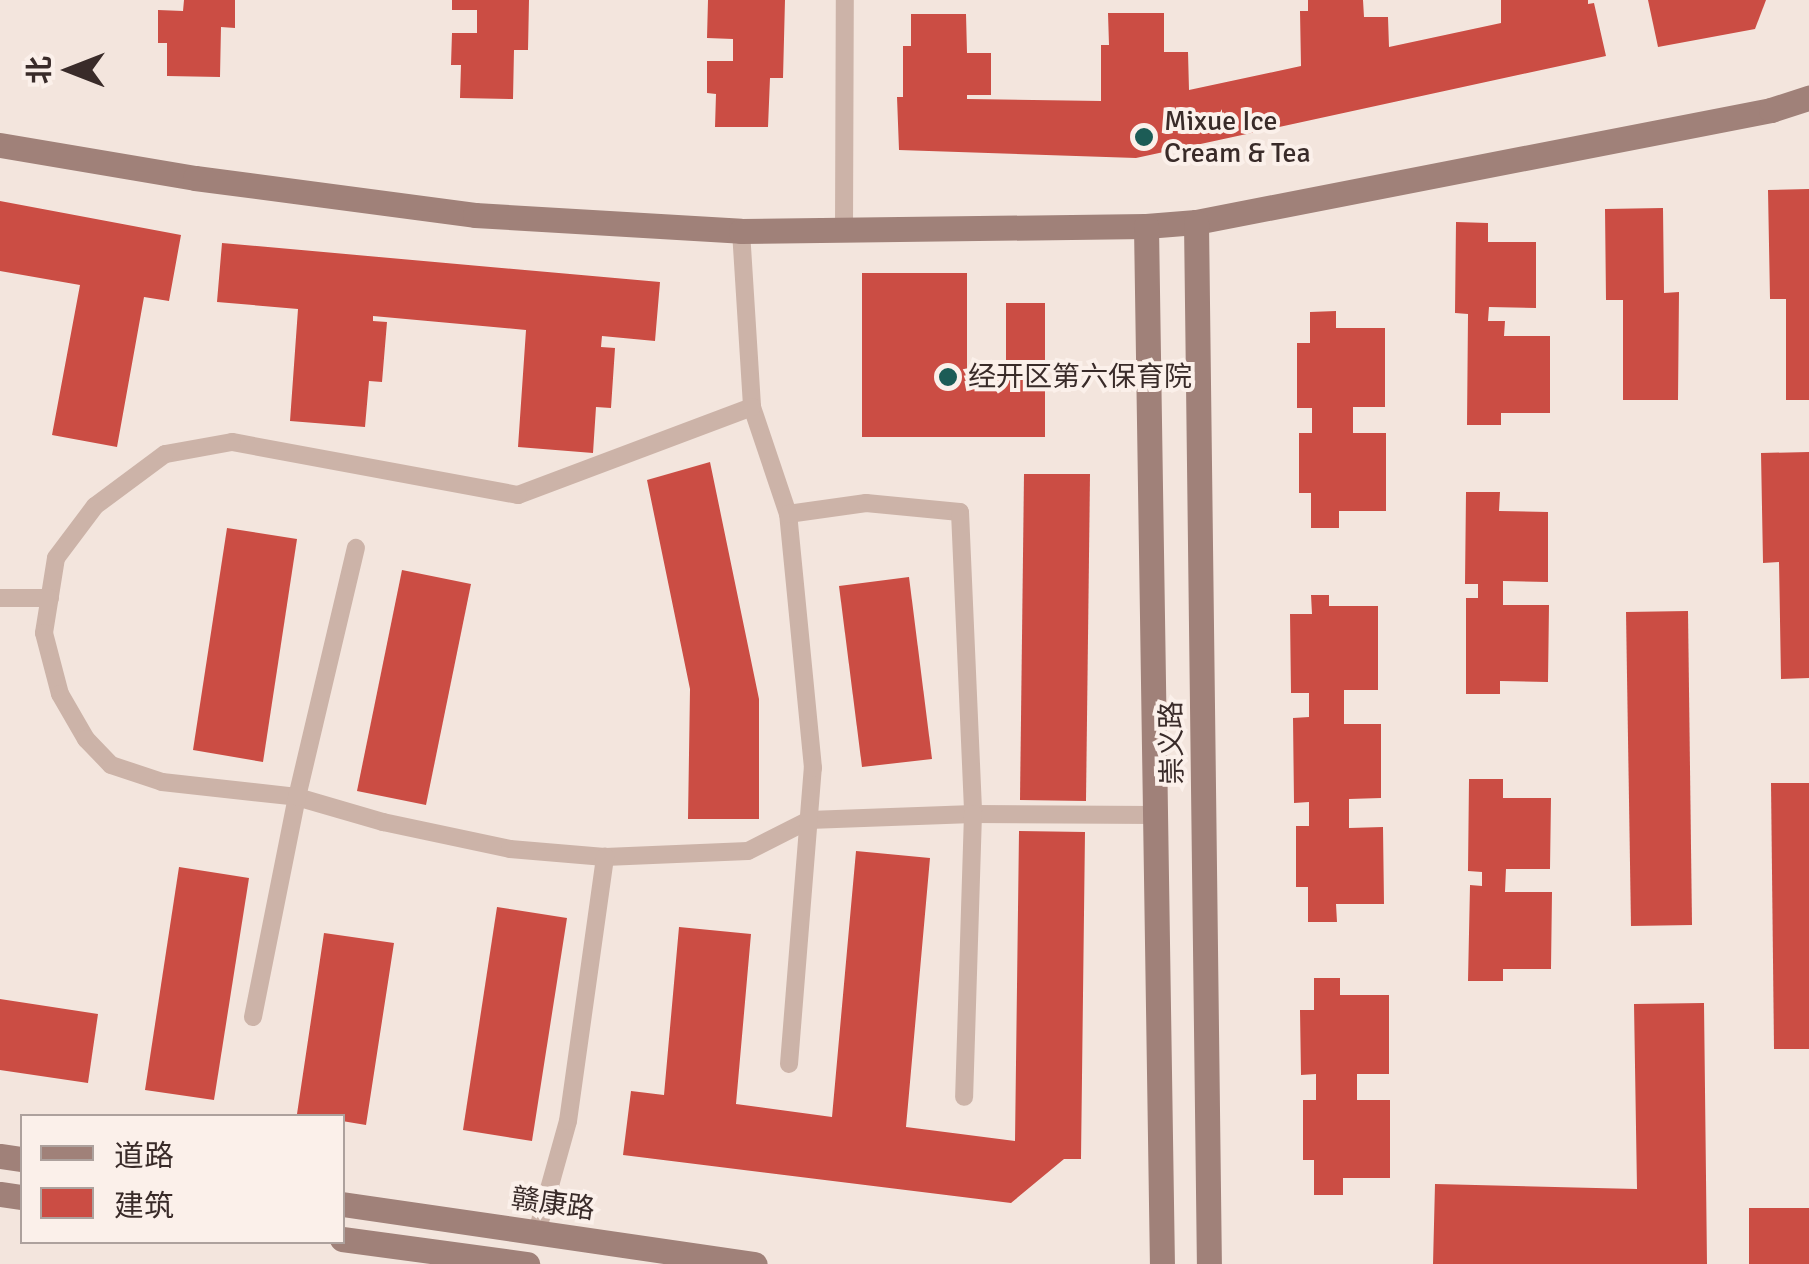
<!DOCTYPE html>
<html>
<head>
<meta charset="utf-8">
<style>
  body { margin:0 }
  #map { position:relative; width:1809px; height:1264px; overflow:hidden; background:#f3e5dd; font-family:Signika,"Noto Sans SC",sans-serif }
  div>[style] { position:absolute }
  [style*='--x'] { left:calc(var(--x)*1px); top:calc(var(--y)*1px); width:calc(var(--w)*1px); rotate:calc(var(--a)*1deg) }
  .building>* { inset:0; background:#cb4d44 }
  .lane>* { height:18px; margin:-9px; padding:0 9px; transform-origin:9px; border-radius:9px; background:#ccb3a8 }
  .secondary>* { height:25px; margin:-12.5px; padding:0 12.5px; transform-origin:12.5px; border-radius:12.5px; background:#a08179 }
  .dots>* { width:28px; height:28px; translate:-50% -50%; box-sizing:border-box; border:5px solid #fbf0ea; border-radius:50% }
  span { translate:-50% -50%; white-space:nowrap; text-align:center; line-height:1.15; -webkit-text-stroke:8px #fbf0ea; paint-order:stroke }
  .poi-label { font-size:28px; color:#392b29 }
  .left { translate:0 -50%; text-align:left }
  .street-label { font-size:28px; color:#392b29 }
  .legend { position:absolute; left:20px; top:1114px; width:325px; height:130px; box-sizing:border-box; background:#fbf0ea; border:2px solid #ada19d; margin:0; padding:12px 18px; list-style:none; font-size:30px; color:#392b29 }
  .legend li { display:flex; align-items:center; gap:20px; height:50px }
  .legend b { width:50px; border:2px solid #ada19d }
  .north { position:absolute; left:20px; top:20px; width:100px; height:100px; -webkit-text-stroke:8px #fbf0ea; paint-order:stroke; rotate:270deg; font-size:28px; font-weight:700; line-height:40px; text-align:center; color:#392b29 }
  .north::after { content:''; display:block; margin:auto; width:35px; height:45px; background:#392b29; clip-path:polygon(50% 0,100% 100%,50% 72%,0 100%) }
</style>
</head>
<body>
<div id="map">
  <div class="building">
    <i style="clip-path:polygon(184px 0,235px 0,235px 28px,221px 27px,220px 77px,167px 76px,167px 43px,158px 43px,158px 10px,183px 11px)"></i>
    <i style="clip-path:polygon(452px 0,529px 0,528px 50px,514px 50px,513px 99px,460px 98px,461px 65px,451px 65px,452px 33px,477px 33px,477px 10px,452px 10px)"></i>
    <i style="clip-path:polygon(708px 0,785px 0,783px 78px,770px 78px,768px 127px,715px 127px,716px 94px,707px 93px,707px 61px,733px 61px,733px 39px,707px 38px)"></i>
    <i style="clip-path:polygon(1308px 0,1363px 0,1364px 17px,1388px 17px,1389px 47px,1501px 23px,1501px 0,1588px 0,1588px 4px,1594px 3px,1606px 56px,1136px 158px,899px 150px,897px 97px,903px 97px,903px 46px,911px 46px,911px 14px,966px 14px,967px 53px,991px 53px,991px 95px,967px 95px,967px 99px,1101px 101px,1101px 45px,1109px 45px,1108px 13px,1164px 13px,1164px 52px,1188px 52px,1189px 90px,1301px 66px,1300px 11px,1308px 11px)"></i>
    <i style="clip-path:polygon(1648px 0,1766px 0,1755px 29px,1658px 47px)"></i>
    <i style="clip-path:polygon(1809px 189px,1809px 400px,1786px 400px,1786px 299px,1770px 299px,1768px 190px)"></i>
    <i style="clip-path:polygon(0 201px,181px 235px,169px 301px,144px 297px,117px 447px,52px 435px,80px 285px,0 271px)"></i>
    <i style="clip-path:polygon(1663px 208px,1664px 293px,1679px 292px,1678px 400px,1623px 400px,1623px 300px,1606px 300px,1605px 209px)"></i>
    <i style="clip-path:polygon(1456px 222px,1488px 223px,1488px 242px,1536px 242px,1536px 308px,1489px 307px,1488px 321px,1505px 321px,1504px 336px,1550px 336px,1550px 413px,1501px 413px,1501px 425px,1467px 425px,1468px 314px,1455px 313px)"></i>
    <i style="clip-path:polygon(222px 243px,660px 282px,655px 341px,602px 336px,601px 347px,615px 348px,611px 408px,596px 407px,593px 453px,518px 447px,526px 330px,373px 316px,373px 321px,387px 322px,382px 382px,369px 381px,365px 427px,290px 421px,298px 309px,217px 302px)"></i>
    <i style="clip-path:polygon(862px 273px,967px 273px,967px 380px,1006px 380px,1006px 303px,1045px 303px,1045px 437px,862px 437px)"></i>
    <i style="clip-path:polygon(1336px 311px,1336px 328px,1385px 328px,1385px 407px,1353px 407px,1353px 433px,1386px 433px,1386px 511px,1339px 511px,1339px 528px,1311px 528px,1311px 493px,1299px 493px,1299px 433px,1312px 433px,1312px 408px,1297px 408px,1297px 343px,1310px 343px,1310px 312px)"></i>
    <i style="clip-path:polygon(1809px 452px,1809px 678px,1781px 679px,1779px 562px,1763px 563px,1761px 453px)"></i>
    <i style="clip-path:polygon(710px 462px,759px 699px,759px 819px,688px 819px,690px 689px,647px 480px)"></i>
    <i style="clip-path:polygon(1024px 474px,1090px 474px,1086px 801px,1020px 800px)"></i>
    <i style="clip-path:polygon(1466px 492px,1500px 492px,1499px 511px,1548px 512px,1548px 582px,1503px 581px,1503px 605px,1549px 605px,1548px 682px,1500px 681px,1500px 694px,1466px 694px,1466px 598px,1478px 598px,1478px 584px,1465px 584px)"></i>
    <i style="clip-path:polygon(227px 528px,297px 539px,263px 762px,193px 750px)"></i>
    <i style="clip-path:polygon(402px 570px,471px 584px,426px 805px,357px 791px)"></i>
    <i style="clip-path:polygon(909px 577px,932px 759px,862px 767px,839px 586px)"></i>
    <i style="clip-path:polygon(1311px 595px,1329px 595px,1329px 606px,1378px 606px,1378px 690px,1344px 690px,1344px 724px,1381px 724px,1381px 798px,1349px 799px,1349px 828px,1383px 827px,1384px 904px,1336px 904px,1337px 922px,1308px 922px,1308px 887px,1296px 887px,1296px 826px,1309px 826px,1309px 802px,1294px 803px,1293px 718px,1309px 717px,1309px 693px,1291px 693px,1290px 614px,1312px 614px)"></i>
    <i style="clip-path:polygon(1688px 611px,1692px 925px,1631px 926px,1626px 612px)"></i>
    <i style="clip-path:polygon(1469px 779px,1503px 779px,1503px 798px,1551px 798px,1550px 869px,1506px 869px,1505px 892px,1552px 892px,1551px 969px,1503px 969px,1503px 981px,1468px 981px,1470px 885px,1482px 886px,1482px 872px,1468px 871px)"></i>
    <i style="clip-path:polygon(1771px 783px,1809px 783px,1809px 1049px,1774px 1049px)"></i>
    <i style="clip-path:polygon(1019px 831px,1085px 832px,1081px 1159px,1064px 1159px,1011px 1203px,623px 1155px,631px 1091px,664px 1095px,679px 927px,751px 934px,736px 1104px,832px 1117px,856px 851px,930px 858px,906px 1127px,1015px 1141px)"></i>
    <i style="clip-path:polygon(179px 867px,249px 878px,214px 1100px,145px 1090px)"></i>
    <i style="clip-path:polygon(497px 907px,567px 918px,532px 1141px,463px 1130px)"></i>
    <i style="clip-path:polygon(324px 933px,394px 943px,366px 1125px,342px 1121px,342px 1116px,297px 1114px)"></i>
    <i style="clip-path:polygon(1314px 978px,1340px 978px,1340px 995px,1389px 995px,1389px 1074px,1357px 1074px,1357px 1100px,1390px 1100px,1390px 1178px,1343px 1178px,1343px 1195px,1314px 1195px,1314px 1160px,1303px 1160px,1303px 1100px,1316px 1100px,1316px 1074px,1301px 1075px,1300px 1010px,1314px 1010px)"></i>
    <i style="clip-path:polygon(0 999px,98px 1014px,88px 1083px,0 1070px)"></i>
    <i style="clip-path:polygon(1704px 1003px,1707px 1264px,1433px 1264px,1435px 1184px,1637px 1189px,1634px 1004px)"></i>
    <i style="clip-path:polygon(1749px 1208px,1809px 1208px,1809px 1264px,1749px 1264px)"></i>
  </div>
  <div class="lane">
    <i style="--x:844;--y:230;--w:230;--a:-89.8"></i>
    <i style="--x:741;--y:231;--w:176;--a:86.4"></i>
    <i style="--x:752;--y:407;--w:113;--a:71.4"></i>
    <i style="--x:752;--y:407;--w:250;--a:159.4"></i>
    <i style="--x:518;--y:495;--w:291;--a:-169.5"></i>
    <i style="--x:232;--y:442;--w:68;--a:169.8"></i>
    <i style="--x:165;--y:454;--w:87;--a:143.4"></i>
    <i style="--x:95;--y:506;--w:65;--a:126.9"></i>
    <i style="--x:56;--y:558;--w:76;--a:99.1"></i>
    <i style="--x:44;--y:633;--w:63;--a:75.3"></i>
    <i style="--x:60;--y:694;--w:52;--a:60"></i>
    <i style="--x:86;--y:739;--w:36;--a:46"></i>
    <i style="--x:111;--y:765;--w:54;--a:18.4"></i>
    <i style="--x:162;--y:782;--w:136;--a:6.3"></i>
    <i style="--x:297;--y:797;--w:90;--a:16.2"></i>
    <i style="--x:383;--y:822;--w:130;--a:12"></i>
    <i style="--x:510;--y:849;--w:95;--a:4.8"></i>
    <i style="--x:605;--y:857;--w:143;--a:-2.4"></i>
    <i style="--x:748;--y:851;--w:68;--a:-26.9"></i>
    <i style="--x:809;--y:820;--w:164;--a:-2.1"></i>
    <i style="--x:973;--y:814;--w:182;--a:0.3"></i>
    <i style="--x:0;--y:598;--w:50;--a:0"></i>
    <i style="--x:253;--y:1017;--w:224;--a:-78.7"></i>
    <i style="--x:297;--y:797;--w:256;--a:-76.7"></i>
    <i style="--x:789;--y:1064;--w:297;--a:-85.4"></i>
    <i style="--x:813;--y:768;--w:255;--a:-95.6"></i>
    <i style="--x:788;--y:514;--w:79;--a:-8"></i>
    <i style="--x:866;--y:503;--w:94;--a:5.5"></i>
    <i style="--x:960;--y:512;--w:302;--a:87.5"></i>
    <i style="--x:973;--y:814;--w:283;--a:91.8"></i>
    <i style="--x:537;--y:1232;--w:115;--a:-74.4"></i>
    <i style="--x:568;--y:1121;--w:267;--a:-82"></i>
  </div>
  <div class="secondary">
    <i style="--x:0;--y:145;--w:198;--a:9.6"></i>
    <i style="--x:195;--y:178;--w:282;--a:7.5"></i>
    <i style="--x:475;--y:215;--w:266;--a:3.4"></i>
    <i style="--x:741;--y:231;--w:405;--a:-0.7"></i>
    <i style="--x:1146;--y:226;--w:50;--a:-4.6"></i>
    <i style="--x:1196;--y:222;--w:586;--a:-11.02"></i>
    <i style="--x:1771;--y:110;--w:40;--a:-18"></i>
    <i style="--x:1196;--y:222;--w:1042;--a:89.29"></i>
    <i style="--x:1146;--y:226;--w:1038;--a:89.12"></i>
    <i style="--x:0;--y:1156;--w:22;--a:8"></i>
    <i style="--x:0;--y:1194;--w:22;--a:8"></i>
    <i style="--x:342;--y:1204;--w:417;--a:8.3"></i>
    <i style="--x:342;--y:1239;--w:187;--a:7.7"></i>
  </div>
  <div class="dots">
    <i style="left:1144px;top:137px;background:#1c5c56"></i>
    <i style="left:948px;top:377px;background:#1c5c56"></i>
  </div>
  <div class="poi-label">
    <span class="left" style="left:1164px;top:137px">Mixue Ice<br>Cream &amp; Tea</span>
    <span class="left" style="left:968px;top:377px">经开区第六保育院</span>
  </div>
  <div class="street-label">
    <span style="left:1172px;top:743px;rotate:-91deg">崇义路</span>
    <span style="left:553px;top:1204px;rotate:8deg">赣康路</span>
  </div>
  <ul class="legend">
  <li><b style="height:12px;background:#a08179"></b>道路</li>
  <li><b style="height:28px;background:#cb4d44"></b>建筑</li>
  </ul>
  <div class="north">北</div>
</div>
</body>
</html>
